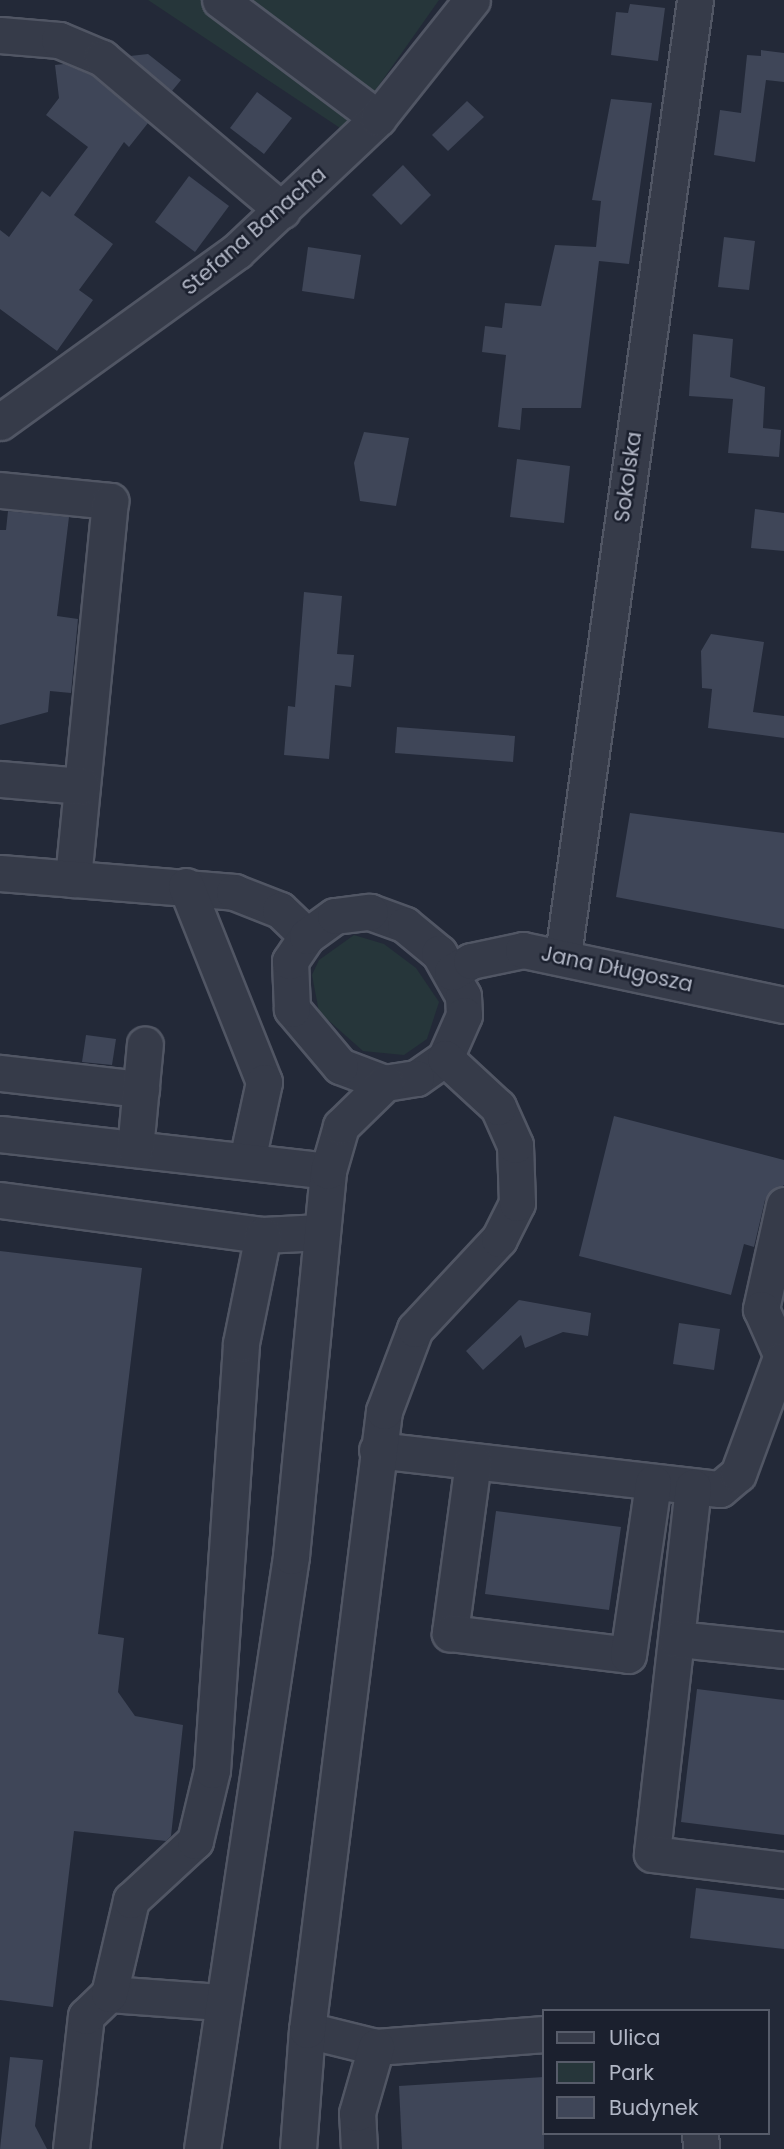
<!DOCTYPE html>
<html>
<head>
<meta charset="utf-8">
<style>
  body { margin:0 }
  #map { position:relative; width:784px; height:2149px; overflow:hidden; background:#232938; font-family:Poppins,sans-serif }
  div>[style] { position:absolute }
  [style*='--x'] { left:calc(var(--x)*1px); top:calc(var(--y)*1px); width:calc(var(--w)*1px); rotate:calc(var(--a)*1deg) }
  .green>* { inset:0; background:#26363a }
  .building>* { inset:0; background:#3f4658 }
  .roads { filter:drop-shadow(2px 0 #515664) drop-shadow(-2px 0 #515664) drop-shadow(0 2px #515664) drop-shadow(0 -2px #515664) }
  .minor>* { height:35px; margin:-17.5px; padding:0 17.5px; transform-origin:17.5px; border-radius:17.5px; background:#363b49 }
  span { translate:-50% -50%; white-space:nowrap; text-align:center; line-height:1.15; -webkit-text-stroke:5px #1b202e; paint-order:stroke }
  .street-label { font-size:21px; color:#b1b6c5 }
  .legend { position:absolute; left:542px; top:2009px; width:228px; height:126px; box-sizing:border-box; background:#1b202e; border:2px solid #575c6a; margin:0; padding:9px 12px; list-style:none; font-size:21px; color:#b1b6c5 }
  .legend li { display:flex; align-items:center; gap:14px; height:35px }
  .legend b { width:35px; border:2px solid #575c6a }
</style>
</head>
<body>
<div id="map">
  <div class="green">
    <i style="clip-path:polygon(148px 0,439px 0,346px 132px)"></i>
    <i style="clip-path:polygon(354px 935px,384px 944px,416px 968px,439px 1002px,427px 1039px,404px 1055px,363px 1051px,319px 1012px,312px 975px,319px 960px)"></i>
  </div>
  <div class="building">
    <i style="clip-path:polygon(630px 4px,665px 8px,658px 61px,611px 55px,616px 12px,628px 13px)"></i>
    <i style="clip-path:polygon(761px 50px,784px 53px,784px 82px,766px 80px,755px 162px,714px 155px,720px 110px,741px 113px,747px 55px,761px 56px)"></i>
    <i style="clip-path:polygon(148px 54px,181px 80px,172px 91px,130px 56px)"></i>
    <i style="clip-path:polygon(64px 64px,91px 75px,148px 123px,129px 147px,124px 142px,74px 215px,113px 244px,79px 290px,93px 300px,57px 351px,0 309px,0 230px,9px 237px,42px 191px,50px 197px,88px 147px,46px 115px,59px 98px,55px 65px)"></i>
    <i style="clip-path:polygon(257px 92px,292px 118px,264px 154px,230px 128px)"></i>
    <i style="clip-path:polygon(611px 99px,652px 103px,629px 264px,599px 261px,581px 408px,522px 408px,520px 430px,498px 427px,506px 355px,482px 352px,485px 326px,502px 328px,505px 303px,541px 306px,555px 245px,596px 247px,601px 201px,592px 200px)"></i>
    <i style="clip-path:polygon(467px 101px,484px 117px,448px 151px,432px 135px)"></i>
    <i style="clip-path:polygon(403px 165px,431px 195px,401px 225px,372px 195px)"></i>
    <i style="clip-path:polygon(189px 176px,229px 206px,195px 252px,155px 222px)"></i>
    <i style="clip-path:polygon(724px 237px,755px 241px,749px 290px,718px 287px)"></i>
    <i style="clip-path:polygon(308px 247px,361px 255px,354px 299px,302px 291px)"></i>
    <i style="clip-path:polygon(693px 334px,733px 339px,730px 377px,765px 387px,763px 428px,781px 430px,779px 457px,728px 453px,733px 399px,689px 396px)"></i>
    <i style="clip-path:polygon(364px 432px,409px 438px,396px 506px,360px 501px,354px 463px)"></i>
    <i style="clip-path:polygon(517px 459px,570px 466px,564px 523px,510px 517px)"></i>
    <i style="clip-path:polygon(755px 509px,784px 513px,784px 551px,751px 548px)"></i>
    <i style="clip-path:polygon(8px 511px,69px 517px,57px 616px,78px 619px,71px 693px,50px 691px,48px 712px,0 725px,0 530px,6px 530px)"></i>
    <i style="clip-path:polygon(304px 592px,342px 596px,337px 654px,354px 655px,351px 687px,335px 685px,329px 759px,284px 755px,288px 706px,295px 707px)"></i>
    <i style="clip-path:polygon(711px 634px,764px 642px,753px 712px,784px 716px,784px 738px,708px 728px,712px 689px,702px 688px,701px 651px)"></i>
    <i style="clip-path:polygon(397px 727px,515px 736px,513px 762px,395px 753px)"></i>
    <i style="clip-path:polygon(630px 813px,784px 833px,784px 929px,616px 897px)"></i>
    <i style="clip-path:polygon(86px 1035px,116px 1039px,112px 1065px,82px 1062px)"></i>
    <i style="clip-path:polygon(614px 1116px,784px 1160px,784px 1185px,765px 1200px,754px 1247px,744px 1244px,731px 1295px,579px 1256px)"></i>
    <i style="clip-path:polygon(0 1251px,142px 1268px,98px 1634px,124px 1638px,118px 1692px,135px 1716px,183px 1725px,171px 1836px,166px 1841px,74px 1831px,53px 2007px,0 2000px)"></i>
    <i style="clip-path:polygon(519px 1300px,591px 1313px,588px 1336px,563px 1332px,525px 1348px,521px 1335px,483px 1370px,466px 1351px)"></i>
    <i style="clip-path:polygon(679px 1323px,720px 1329px,714px 1370px,673px 1364px)"></i>
    <i style="clip-path:polygon(496px 1511px,621px 1527px,609px 1610px,485px 1594px)"></i>
    <i style="clip-path:polygon(697px 1689px,784px 1700px,784px 1835px,681px 1822px)"></i>
    <i style="clip-path:polygon(696px 1888px,784px 1899px,784px 1949px,690px 1938px)"></i>
    <i style="clip-path:polygon(10px 2057px,43px 2060px,35px 2126px,47px 2149px,0 2149px)"></i>
    <i style="clip-path:polygon(544px 2077px,544px 2149px,402px 2149px,399px 2086px)"></i>
  </div>
  <div class="roads">
    <div class="minor">
      <i style="--x:220;--y:0;--w:197;--a:36.8"></i>
      <i style="--x:0;--y:35;--w:59;--a:4.8"></i>
      <i style="--x:59;--y:40;--w:47;--a:22.7"></i>
      <i style="--x:102;--y:58;--w:236;--a:40.2"></i>
      <i style="--x:0;--y:422;--w:292;--a:-35.8"></i>
      <i style="--x:237;--y:251;--w:194;--a:-43.3"></i>
      <i style="--x:378;--y:118;--w:151;--a:-51.5"></i>
      <i style="--x:0;--y:490;--w:111;--a:5.7"></i>
      <i style="--x:110;--y:501;--w:380;--a:95.6"></i>
      <i style="--x:0;--y:779;--w:82;--a:4.9"></i>
      <i style="--x:0;--y:873;--w:235;--a:4.6"></i>
      <i style="--x:234;--y:892;--w:49;--a:21.4"></i>
      <i style="--x:280;--y:910;--w:37;--a:44"></i>
      <i style="--x:186;--y:886;--w:211;--a:68.3"></i>
      <i style="--x:264;--y:1082;--w:80;--a:102.3"></i>
      <i style="--x:370;--y:912;--w:37;--a:20"></i>
      <i style="--x:405;--y:925;--w:44;--a:39.5"></i>
      <i style="--x:439;--y:953;--w:49;--a:60.8"></i>
      <i style="--x:463;--y:996;--w:19;--a:87"></i>
      <i style="--x:464;--y:1015;--w:47;--a:113.8"></i>
      <i style="--x:445;--y:1058;--w:35;--a:145"></i>
      <i style="--x:416;--y:1078;--w:31;--a:171"></i>
      <i style="--x:385;--y:1083;--w:48;--a:-159.3"></i>
      <i style="--x:340;--y:1066;--w:75;--a:-130.1"></i>
      <i style="--x:292;--y:1009;--w:48;--a:-92.4"></i>
      <i style="--x:290;--y:961;--w:30;--a:-56"></i>
      <i style="--x:307;--y:936;--w:34;--a:-36"></i>
      <i style="--x:335;--y:916;--w:35;--a:-7"></i>
      <i style="--x:563;--y:955;--w:964;--a:-82.13"></i>
      <i style="--x:452;--y:972;--w:22;--a:-30"></i>
      <i style="--x:471;--y:961;--w:53;--a:-11.9"></i>
      <i style="--x:523;--y:950;--w:267;--a:11.9"></i>
      <i style="--x:0;--y:1073;--w:142;--a:6.5"></i>
      <i style="--x:0;--y:1134;--w:330;--a:6.4"></i>
      <i style="--x:135;--y:1149;--w:105;--a:-84.6"></i>
      <i style="--x:0;--y:1200;--w:265;--a:7.6"></i>
      <i style="--x:263;--y:1235;--w:58;--a:-3"></i>
      <i style="--x:784;--y:1205;--w:107;--a:102.5"></i>
      <i style="--x:761;--y:1309;--w:57;--a:66.1"></i>
      <i style="--x:377;--y:1450;--w:345;--a:6.5"></i>
      <i style="--x:720;--y:1489;--w:23;--a:-40"></i>
      <i style="--x:738;--y:1474;--w:121;--a:-69.8"></i>
      <i style="--x:473;--y:1462;--w:173;--a:97.7"></i>
      <i style="--x:450;--y:1633;--w:179;--a:7"></i>
      <i style="--x:628;--y:1655;--w:174;--a:-81.7"></i>
      <i style="--x:693;--y:1487;--w:369;--a:96.4"></i>
      <i style="--x:652;--y:1854;--w:133;--a:6.9"></i>
      <i style="--x:677;--y:1639;--w:108;--a:5.9"></i>
      <i style="--x:109;--y:1994;--w:111;--a:4.1"></i>
      <i style="--x:307;--y:2030;--w:71;--a:13.8"></i>
      <i style="--x:376;--y:2047;--w:169;--a:-4.4"></i>
      <i style="--x:700;--y:2133;--w:16;--a:86"></i>
      <i style="--x:71;--y:2149;--w:134;--a:-83.6"></i>
      <i style="--x:86;--y:2016;--w:32;--a:-44"></i>
      <i style="--x:109;--y:1994;--w:97;--a:-76.8"></i>
      <i style="--x:131;--y:1900;--w:87;--a:-42.7"></i>
      <i style="--x:195;--y:1841;--w:73;--a:-76.5"></i>
      <i style="--x:212;--y:1770;--w:428;--a:-86.1"></i>
      <i style="--x:241;--y:1343;--w:110;--a:-78.5"></i>
      <i style="--x:202;--y:2149;--w:600;--a:-81.46"></i>
      <i style="--x:291;--y:1556;--w:387;--a:-84.5"></i>
      <i style="--x:328;--y:1171;--w:47;--a:-73.9"></i>
      <i style="--x:341;--y:1126;--w:62;--a:-44.3"></i>
      <i style="--x:298;--y:2149;--w:119;--a:-85.7"></i>
      <i style="--x:307;--y:2030;--w:624;--a:-82.91"></i>
      <i style="--x:384;--y:1411;--w:88;--a:-69.3"></i>
      <i style="--x:415;--y:1329;--w:123;--a:-47"></i>
      <i style="--x:499;--y:1239;--w:40;--a:-63.4"></i>
      <i style="--x:517;--y:1203;--w:58;--a:-92"></i>
      <i style="--x:515;--y:1145;--w:42;--a:-114.1"></i>
      <i style="--x:498;--y:1107;--w:72;--a:-137.2"></i>
      <i style="--x:359;--y:2149;--w:36;--a:-93"></i>
      <i style="--x:357;--y:2113;--w:69;--a:-73.9"></i>
    </div>
  </div>
  <div class="street-label">
    <span style="left:254px;top:231px;rotate:-41deg">Stefana Banacha</span>
    <span style="left:628px;top:477px;rotate:-82deg">Sokolska</span>
    <span style="left:617px;top:969px;rotate:12deg">Jana Długosza</span>
  </div>
  <ul class="legend">
  <li><b style="height:9px;background:#363b49"></b>Ulica</li>
  <li><b style="height:19px;background:#26363a"></b>Park</li>
  <li><b style="height:19px;background:#3f4658"></b>Budynek</li>
  </ul>
</div>
</body>
</html>
